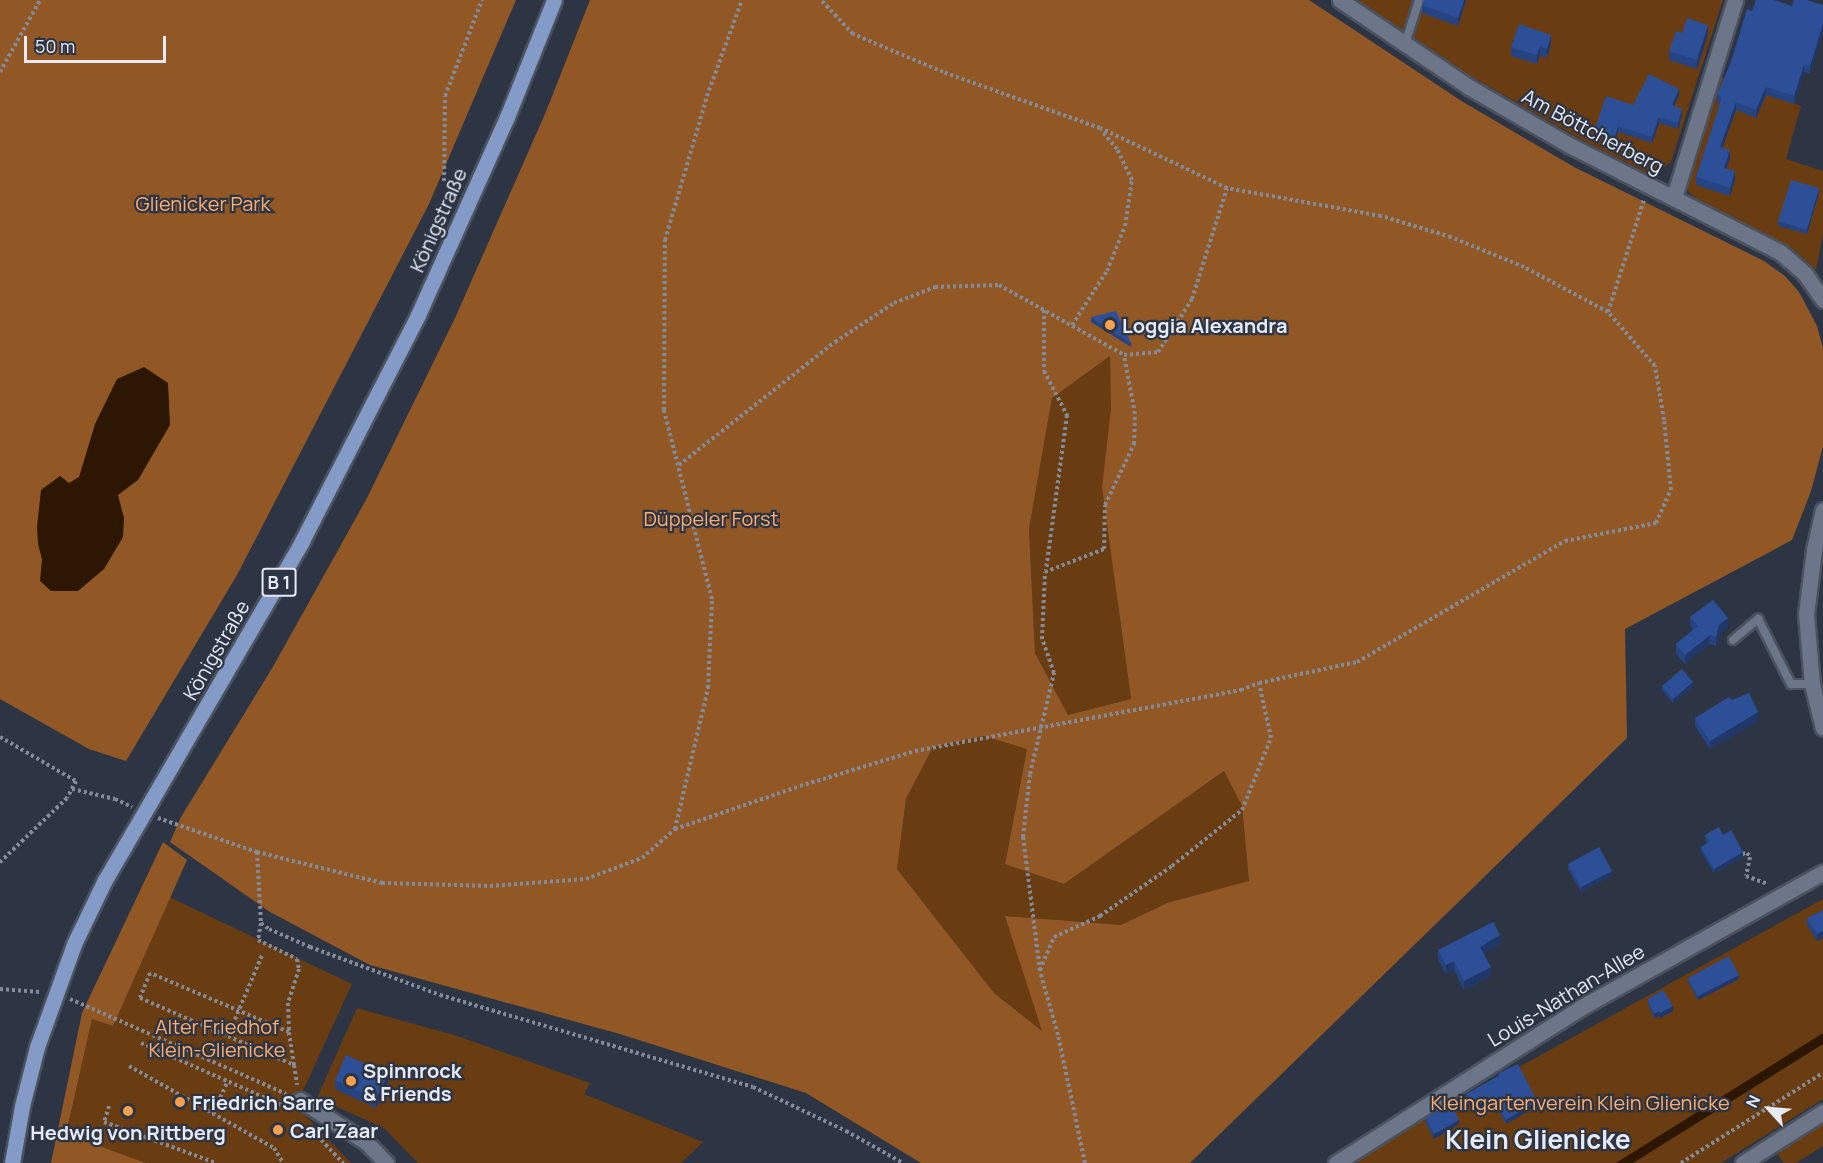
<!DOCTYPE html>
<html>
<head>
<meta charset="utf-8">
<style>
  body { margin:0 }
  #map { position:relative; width:1823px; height:1163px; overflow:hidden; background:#2d3545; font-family:Manrope,sans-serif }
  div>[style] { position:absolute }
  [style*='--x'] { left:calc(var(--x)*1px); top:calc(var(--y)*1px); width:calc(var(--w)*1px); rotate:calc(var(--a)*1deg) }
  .green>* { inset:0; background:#693c11 }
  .forest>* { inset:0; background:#915825 }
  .water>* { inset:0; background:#2d1602 }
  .path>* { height:4px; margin-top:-2px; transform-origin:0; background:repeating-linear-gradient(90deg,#848b98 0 3px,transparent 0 6px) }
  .roads { filter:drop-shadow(2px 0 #4b525f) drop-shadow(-2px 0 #4b525f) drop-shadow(0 2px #4b525f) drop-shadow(0 -2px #4b525f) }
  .lane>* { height:8px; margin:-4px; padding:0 4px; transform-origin:4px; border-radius:4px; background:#6d7688 }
  .street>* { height:15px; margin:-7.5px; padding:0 7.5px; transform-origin:7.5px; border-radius:7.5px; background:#6d7688 }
  .primary>* { height:15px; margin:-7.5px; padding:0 7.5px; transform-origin:7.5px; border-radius:7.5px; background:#849bc7 }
  .wall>* { inset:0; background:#274482 }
  .shaded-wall>* { inset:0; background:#20376a }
  .building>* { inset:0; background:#2d4f97 }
  .dots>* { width:16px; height:16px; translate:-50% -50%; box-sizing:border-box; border:3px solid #2d3545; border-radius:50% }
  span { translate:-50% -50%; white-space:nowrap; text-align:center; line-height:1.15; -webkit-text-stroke:4.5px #2d3545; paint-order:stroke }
  .shield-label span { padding:2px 4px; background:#2d3545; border:2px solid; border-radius:4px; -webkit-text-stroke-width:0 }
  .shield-label { font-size:18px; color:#e5eaf4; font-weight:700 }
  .street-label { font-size:20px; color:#e5eaf4 }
  .park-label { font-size:20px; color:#fdae6d }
  .poi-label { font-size:20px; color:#e5eaf4; font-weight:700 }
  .left { translate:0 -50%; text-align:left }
  .district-label { font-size:26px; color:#e5eaf4; font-weight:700 }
  .north { position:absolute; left:1739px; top:1079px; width:60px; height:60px; -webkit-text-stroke:4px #2d3545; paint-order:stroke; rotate:296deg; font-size:16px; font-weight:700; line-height:24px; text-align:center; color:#e5eaf4 }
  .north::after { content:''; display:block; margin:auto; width:21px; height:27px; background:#e5eaf4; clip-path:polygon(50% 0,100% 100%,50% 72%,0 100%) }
  .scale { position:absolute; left:24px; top:36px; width:142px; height:27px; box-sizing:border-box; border:3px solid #e5eaf4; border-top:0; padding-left:8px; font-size:18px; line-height:21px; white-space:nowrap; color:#e5eaf4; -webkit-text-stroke:4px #2d3545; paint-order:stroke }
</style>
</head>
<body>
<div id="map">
  <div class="green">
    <i style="clip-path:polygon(1356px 0,1414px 0,1404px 32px)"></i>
    <i style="clip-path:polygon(1425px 0,1723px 0,1671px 162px,1660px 170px,1647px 173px,1584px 141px,1472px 77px,1413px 38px)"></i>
    <i style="clip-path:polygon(1721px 77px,1801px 106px,1786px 159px,1823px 171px,1823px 233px,1816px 270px,1789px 246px,1695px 198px,1688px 191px,1687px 183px)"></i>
    <i style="clip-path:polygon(1110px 356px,1118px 606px,1131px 699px,1068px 715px,1035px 653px,1029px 529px,1052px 398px)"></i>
    <i style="clip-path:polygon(983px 736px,1027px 749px,1005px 863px,1064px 884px,1224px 771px,1242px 806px,1249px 882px,1167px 903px,1121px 925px,1006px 916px,1043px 1032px,994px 993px,897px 869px,906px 799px,933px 747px)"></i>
    <i style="clip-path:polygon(169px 897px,352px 984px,296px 1106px,351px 1163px,146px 1163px,66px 1135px,92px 1018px,113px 1026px)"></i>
    <i style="clip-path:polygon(1823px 899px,1823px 1099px,1721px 1163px,1356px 1163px,1414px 1125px)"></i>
    <i style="clip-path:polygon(357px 1008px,457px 1036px,590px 1083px,584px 1094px,703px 1142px,681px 1163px,418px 1163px,384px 1128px,317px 1098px)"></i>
    <i style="clip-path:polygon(1823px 1124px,1823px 1146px,1796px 1163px,1784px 1163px,1778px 1155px,1781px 1150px)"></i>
  </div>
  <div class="forest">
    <i style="clip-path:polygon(0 0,516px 0,429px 204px,237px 575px,126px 761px,89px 749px,0 699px)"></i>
    <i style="clip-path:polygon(evenodd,590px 0,1309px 0,1463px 102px,1574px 167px,1764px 261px,1785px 276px,1799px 292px,1817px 326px,1823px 348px,1823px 446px,1811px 491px,1792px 540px,1625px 629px,1627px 738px,1190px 1163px,921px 1163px,806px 1093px,620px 1034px,370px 965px,270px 912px,170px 842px,181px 817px,274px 665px,367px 498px,456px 316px,545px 114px,590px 0,1110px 356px,1111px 409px,1102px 487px,1131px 699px,1068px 715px,1035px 653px,1029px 529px,1052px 398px,1110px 356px,590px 0,983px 736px,1027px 749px,1005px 864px,1064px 884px,1224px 771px,1242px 806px,1249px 881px,1167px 903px,1121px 925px,1005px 916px,1042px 1031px,994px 993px,897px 869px,906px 799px,933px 747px,983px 736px)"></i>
    <i style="clip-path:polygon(163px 842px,187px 860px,113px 1026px,92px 1019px,66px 1134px,146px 1163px,51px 1163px,82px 1013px)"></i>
  </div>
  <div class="water">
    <i style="clip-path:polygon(144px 367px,168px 383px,170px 425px,138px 480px,118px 495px,124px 518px,123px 537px,104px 569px,78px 591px,51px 591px,40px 581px,42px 559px,38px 544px,37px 527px,41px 490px,60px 476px,69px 483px,79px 477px,95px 424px,117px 379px)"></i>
    <i style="clip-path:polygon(1823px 1033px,1823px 1044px,1633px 1163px,1616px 1163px)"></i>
  </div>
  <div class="path">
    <i style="--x:0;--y:72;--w:82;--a:-60.9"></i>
    <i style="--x:444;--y:181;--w:85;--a:-89.3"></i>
    <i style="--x:445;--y:96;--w:103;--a:-68.9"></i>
    <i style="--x:1044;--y:310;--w:61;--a:90"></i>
    <i style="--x:1044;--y:371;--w:50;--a:62.4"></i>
    <i style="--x:1067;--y:415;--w:157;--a:97.7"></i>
    <i style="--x:1608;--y:312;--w:118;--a:-72.2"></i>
    <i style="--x:1072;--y:325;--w:64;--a:-57.1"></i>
    <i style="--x:1107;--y:271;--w:48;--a:-68.2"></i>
    <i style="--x:1125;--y:226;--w:47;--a:-81.3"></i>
    <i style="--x:1132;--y:180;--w:34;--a:-116"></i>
    <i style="--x:1117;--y:149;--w:23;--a:-130"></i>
    <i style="--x:679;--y:465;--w:199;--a:-38.3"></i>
    <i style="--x:835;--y:342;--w:71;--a:-33.5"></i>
    <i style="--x:894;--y:303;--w:44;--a:-21.3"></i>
    <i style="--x:935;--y:287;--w:64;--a:-1.8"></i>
    <i style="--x:999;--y:285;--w:143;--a:29.2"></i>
    <i style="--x:1124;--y:355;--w:34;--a:-5"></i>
    <i style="--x:1158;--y:352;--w:63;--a:-57.3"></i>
    <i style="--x:1192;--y:299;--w:116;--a:-72.5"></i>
    <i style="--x:0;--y:737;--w:88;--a:30.1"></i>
    <i style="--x:76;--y:781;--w:19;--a:118"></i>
    <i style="--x:67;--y:798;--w:93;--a:136.3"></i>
    <i style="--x:72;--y:789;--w:44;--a:13.1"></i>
    <i style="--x:115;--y:799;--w:19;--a:25"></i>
    <i style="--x:158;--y:818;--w:105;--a:19"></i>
    <i style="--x:257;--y:852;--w:129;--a:13.9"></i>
    <i style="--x:382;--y:883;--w:108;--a:1.6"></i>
    <i style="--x:490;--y:886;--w:96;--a:-4.2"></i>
    <i style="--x:586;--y:879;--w:60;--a:-20.6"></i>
    <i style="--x:642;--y:858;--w:44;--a:-41.3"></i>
    <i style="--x:675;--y:829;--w:132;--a:-19"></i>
    <i style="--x:800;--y:786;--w:120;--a:-16.9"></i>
    <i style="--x:915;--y:751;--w:332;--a:-10.6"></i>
    <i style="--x:1241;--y:690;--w:19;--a:-21"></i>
    <i style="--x:1259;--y:683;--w:100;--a:-12.1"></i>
    <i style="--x:1357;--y:662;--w:241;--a:-30.2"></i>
    <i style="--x:1565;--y:541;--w:93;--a:-11.2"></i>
    <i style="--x:1656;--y:523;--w:36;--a:-66"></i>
    <i style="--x:1671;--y:490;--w:70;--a:-95.7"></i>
    <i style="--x:1664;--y:420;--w:55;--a:-99.5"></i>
    <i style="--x:1655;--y:366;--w:72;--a:-131"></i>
    <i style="--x:1608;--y:312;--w:95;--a:-151.8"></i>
    <i style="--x:1524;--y:267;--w:79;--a:-157.7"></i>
    <i style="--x:1451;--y:237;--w:73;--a:-163.3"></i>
    <i style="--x:1381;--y:216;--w:157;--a:-169.7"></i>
    <i style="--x:1227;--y:188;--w:140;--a:-154.7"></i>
    <i style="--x:1100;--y:128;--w:167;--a:-160.4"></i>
    <i style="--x:943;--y:72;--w:98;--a:-157.1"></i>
    <i style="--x:853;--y:34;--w:47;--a:-133.3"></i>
    <i style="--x:675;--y:829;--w:145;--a:-76.8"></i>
    <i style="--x:708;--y:688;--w:89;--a:-87.4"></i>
    <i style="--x:712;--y:599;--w:195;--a:-104.3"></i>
    <i style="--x:664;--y:410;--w:170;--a:-89.7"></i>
    <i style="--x:665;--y:240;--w:150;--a:-73.7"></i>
    <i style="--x:707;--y:96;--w:102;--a:-70"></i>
    <i style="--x:257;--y:852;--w:71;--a:86.8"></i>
    <i style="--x:261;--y:923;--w:17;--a:100"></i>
    <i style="--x:258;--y:940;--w:43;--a:26"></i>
    <i style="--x:297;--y:959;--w:10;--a:79"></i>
    <i style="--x:299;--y:969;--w:36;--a:108"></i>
    <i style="--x:288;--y:1003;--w:29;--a:88"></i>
    <i style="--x:1742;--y:854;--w:5;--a:-11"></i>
    <i style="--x:1747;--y:853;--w:5;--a:53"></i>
    <i style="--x:1750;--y:857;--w:19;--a:102"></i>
    <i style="--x:1746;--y:876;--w:23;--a:20"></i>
    <i style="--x:261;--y:923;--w:10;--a:37"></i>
    <i style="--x:269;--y:929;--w:45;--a:23.7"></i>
    <i style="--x:310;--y:947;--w:139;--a:20.3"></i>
    <i style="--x:440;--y:995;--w:326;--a:16.4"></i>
    <i style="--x:753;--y:1087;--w:103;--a:25.3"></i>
    <i style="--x:846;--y:1131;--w:65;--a:29.3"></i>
    <i style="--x:1040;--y:970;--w:36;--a:-67"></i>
    <i style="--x:1054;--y:937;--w:51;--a:-24.5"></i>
    <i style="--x:1100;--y:916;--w:88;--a:-34.8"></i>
    <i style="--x:1172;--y:866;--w:90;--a:-38.7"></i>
    <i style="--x:1242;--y:810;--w:78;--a:-68.1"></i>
    <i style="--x:1271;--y:738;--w:56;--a:-102.3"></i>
    <i style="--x:0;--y:989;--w:40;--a:4.3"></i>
    <i style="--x:70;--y:999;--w:236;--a:23.7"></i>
    <i style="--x:228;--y:1036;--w:88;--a:-67.2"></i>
    <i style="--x:141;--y:1043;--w:158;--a:23.8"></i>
    <i style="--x:294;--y:1065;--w:33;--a:-99"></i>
    <i style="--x:289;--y:1032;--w:151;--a:-157"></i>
    <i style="--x:150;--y:973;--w:27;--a:112"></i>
    <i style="--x:140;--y:998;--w:168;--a:23.5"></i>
    <i style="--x:294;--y:1065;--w:20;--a:81"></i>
    <i style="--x:129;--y:1066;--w:167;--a:29.5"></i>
    <i style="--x:274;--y:1148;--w:17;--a:59"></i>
    <i style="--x:109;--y:1106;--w:17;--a:107"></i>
    <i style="--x:104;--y:1122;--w:119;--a:20.1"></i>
    <i style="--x:213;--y:1114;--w:36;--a:-66"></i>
    <i style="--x:309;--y:1127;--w:50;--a:46.6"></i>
    <i style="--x:1085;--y:1163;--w:131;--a:-101.9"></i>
    <i style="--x:1058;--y:1035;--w:66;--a:-105.7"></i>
    <i style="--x:1040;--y:971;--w:135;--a:-97.2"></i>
    <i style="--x:1023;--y:837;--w:63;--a:-83.7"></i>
    <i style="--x:1030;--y:774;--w:104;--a:-76.6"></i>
    <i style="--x:1054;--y:673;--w:36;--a:-109"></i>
    <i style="--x:1042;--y:639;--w:67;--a:-87.4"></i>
    <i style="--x:1045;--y:572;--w:63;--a:-21.3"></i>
    <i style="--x:1104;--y:549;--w:44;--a:-88.7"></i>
    <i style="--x:1105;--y:505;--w:68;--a:-64.6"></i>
    <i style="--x:1134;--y:444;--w:30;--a:-88"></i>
    <i style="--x:1135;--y:414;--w:60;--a:-100.6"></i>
    <i style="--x:1681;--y:1163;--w:168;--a:-32.4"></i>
  </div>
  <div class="roads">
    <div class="lane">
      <i style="--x:1405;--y:44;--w:46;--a:-72.3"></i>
      <i style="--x:1733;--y:640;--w:33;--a:-40"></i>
      <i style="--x:1758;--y:619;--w:73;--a:63.1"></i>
      <i style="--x:1791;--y:684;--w:21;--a:0"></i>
    </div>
    <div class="street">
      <i style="--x:1340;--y:0;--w:156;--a:34"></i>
      <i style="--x:1469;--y:87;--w:116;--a:30.1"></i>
      <i style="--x:1569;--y:145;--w:237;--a:26.9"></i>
      <i style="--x:1780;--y:252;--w:33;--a:41"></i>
      <i style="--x:1805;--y:274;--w:32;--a:55"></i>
      <i style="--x:1674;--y:197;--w:206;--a:-72.8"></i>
      <i style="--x:1823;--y:510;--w:41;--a:102.7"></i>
      <i style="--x:1814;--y:550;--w:64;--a:97.1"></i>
      <i style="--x:1806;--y:614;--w:70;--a:85.1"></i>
      <i style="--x:1812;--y:684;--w:45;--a:76"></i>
      <i style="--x:300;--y:1100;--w:78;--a:32.5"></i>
      <i style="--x:366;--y:1142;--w:29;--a:46"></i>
      <i style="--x:1336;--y:1163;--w:289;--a:-32.4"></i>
      <i style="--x:1580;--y:1008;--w:278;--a:-29.2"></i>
      <i style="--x:1743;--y:1163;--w:95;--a:-32.5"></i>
    </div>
    <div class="primary">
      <i style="--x:12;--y:1163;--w:58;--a:-80"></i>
      <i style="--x:22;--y:1106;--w:61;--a:-75.7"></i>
      <i style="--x:37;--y:1047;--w:109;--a:-70.2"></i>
      <i style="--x:74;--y:944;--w:71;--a:-64.2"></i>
      <i style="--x:105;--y:880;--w:392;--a:-59.8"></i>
      <i style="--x:302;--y:541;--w:254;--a:-62.8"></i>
      <i style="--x:418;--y:315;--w:217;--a:-65.8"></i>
      <i style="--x:507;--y:117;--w:126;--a:-68.1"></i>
    </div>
  </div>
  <div class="wall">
    <i style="clip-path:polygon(1466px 0,1458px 26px,1422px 13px,1422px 5px)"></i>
    <i style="clip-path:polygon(1823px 5px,1810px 73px,1804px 72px,1794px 104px,1766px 95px,1756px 118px,1736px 110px,1722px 148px,1730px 158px,1726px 169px,1735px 179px,1730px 196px,1696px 185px,1696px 177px,1720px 104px,1717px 103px,1717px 95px,1752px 11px,1792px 6px)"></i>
    <i style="clip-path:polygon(1682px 33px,1708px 34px,1697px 69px,1669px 60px,1669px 51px)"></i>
    <i style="clip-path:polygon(1551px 44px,1547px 58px,1540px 55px,1537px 64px,1511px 56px,1511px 47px)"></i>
    <i style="clip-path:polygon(1679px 95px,1674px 106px,1682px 115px,1678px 129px,1659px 123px,1652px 143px,1618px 132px,1615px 142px,1595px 135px,1595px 129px,1633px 105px)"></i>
    <i style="clip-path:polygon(1819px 193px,1807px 234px,1778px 226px,1778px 221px)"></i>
    <i style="clip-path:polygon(1091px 317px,1131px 343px,1131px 347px,1091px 322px)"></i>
    <i style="clip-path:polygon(1690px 617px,1728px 627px,1719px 634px,1716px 646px,1710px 644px,1685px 664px,1676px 654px,1676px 644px,1693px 630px,1690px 626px)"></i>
    <i style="clip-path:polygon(1662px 686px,1693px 687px,1673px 703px,1662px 690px)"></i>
    <i style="clip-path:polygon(1732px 700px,1758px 721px,1710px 749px,1695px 726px,1695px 718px)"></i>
    <i style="clip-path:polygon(1705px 835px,1723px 835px,1743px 857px,1714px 873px,1701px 851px,1701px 847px,1707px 843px,1705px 840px)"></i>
    <i style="clip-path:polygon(1568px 864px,1612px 875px,1581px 892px,1568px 869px)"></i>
    <i style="clip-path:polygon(1823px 910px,1823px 938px,1817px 941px,1807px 925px,1807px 918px)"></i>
    <i style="clip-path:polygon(1500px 944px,1484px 953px,1491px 976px,1464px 990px,1454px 970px,1446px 974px,1438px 959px,1438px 950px)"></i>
    <i style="clip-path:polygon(1688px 978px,1739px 979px,1698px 1000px,1688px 982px)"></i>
    <i style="clip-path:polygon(1648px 999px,1673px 1011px,1660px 1018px,1659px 1016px,1654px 1018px,1648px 1004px)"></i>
    <i style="clip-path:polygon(1499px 1073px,1537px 1106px,1506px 1124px,1493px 1101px,1473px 1112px,1466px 1099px,1466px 1094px,1499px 1076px)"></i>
    <i style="clip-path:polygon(335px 1080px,388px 1083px,376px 1108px,335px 1089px)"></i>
    <i style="clip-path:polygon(1426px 1118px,1459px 1124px,1434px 1139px,1426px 1123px)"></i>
  </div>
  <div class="shaded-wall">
    <i style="clip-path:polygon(1464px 0,1466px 0,1458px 26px,1458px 18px)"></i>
    <i style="clip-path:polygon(1823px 24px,1823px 31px,1810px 73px,1810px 66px)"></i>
    <i style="clip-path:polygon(1708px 25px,1708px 34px,1697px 69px,1697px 60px)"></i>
    <i style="clip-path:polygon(1551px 35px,1551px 44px,1547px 58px,1547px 49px)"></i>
    <i style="clip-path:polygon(1540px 46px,1540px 55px,1537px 64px,1537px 55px)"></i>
    <i style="clip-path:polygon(1804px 64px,1804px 72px,1794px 104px,1794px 96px)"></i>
    <i style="clip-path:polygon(1766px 87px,1766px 95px,1756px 118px,1756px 110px)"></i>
    <i style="clip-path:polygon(1679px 89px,1679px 95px,1672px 111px,1672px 105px)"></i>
    <i style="clip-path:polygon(1736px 102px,1736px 110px,1720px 155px,1720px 147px)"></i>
    <i style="clip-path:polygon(1682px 109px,1682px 115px,1678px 129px,1678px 123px)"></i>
    <i style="clip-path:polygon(1659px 117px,1659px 123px,1652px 143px,1652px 137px)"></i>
    <i style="clip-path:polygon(1618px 126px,1618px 132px,1615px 142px,1615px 136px)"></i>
    <i style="clip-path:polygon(1730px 150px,1730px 158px,1724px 176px,1724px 168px)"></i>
    <i style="clip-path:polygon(1735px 171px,1735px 179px,1730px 196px,1730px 188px)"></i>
    <i style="clip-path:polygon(1819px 188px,1819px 193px,1807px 234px,1807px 230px)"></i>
    <i style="clip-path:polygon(1728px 618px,1728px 627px,1719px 634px,1716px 646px,1716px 637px,1719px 625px)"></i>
    <i style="clip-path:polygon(1710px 635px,1710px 644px,1685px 664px,1685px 655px)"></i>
    <i style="clip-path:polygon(1693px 682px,1693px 687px,1673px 703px,1673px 699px)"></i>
    <i style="clip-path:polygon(1758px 712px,1758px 721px,1710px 749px,1710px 741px)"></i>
    <i style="clip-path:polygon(1743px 852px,1743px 857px,1714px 873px,1714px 869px)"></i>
    <i style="clip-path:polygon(1612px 871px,1612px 875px,1581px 892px,1581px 887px)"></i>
    <i style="clip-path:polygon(1823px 931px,1823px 938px,1817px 941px,1817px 934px)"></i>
    <i style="clip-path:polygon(1500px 935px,1500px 944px,1480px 956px,1480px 947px)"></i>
    <i style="clip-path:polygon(1454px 961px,1454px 970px,1446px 974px,1446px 965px)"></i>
    <i style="clip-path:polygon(1491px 967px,1491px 976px,1464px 990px,1464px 981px)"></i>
    <i style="clip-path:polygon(1739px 975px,1739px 979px,1698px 1000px,1698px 996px)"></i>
    <i style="clip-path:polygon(1673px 1006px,1673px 1011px,1660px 1018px,1660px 1013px)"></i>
    <i style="clip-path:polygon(1659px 1011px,1659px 1016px,1654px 1018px,1654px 1014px)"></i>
    <i style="clip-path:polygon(388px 1074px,388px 1083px,376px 1108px,376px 1099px)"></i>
    <i style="clip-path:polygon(1493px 1097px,1493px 1101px,1473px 1112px,1473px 1108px)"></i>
    <i style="clip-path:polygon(1537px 1101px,1537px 1106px,1506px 1124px,1506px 1120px)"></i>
    <i style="clip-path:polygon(1459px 1120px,1459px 1124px,1434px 1139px,1434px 1134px)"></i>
  </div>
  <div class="building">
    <i style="clip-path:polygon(1423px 0,1464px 0,1458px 18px,1422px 5px)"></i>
    <i style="clip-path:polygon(1756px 0,1774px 0,1792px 6px,1794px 0,1807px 0,1823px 5px,1823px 24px,1810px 66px,1804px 64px,1794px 96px,1766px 87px,1756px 110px,1736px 102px,1720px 147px,1730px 150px,1724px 168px,1735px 171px,1730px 188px,1696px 177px,1722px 97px,1717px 95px,1731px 62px,1747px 9px,1752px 11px)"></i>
    <i style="clip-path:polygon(1687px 18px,1708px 25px,1697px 60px,1669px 51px,1676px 31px,1682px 33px)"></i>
    <i style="clip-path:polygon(1519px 24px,1551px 35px,1547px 49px,1540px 46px,1537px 55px,1511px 47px)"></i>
    <i style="clip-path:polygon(1649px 74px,1679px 89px,1672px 105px,1682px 109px,1678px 123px,1659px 117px,1652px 137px,1618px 126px,1615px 136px,1595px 129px,1606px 96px,1633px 105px)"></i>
    <i style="clip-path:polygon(1791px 180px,1819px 188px,1807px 230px,1778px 221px)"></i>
    <i style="clip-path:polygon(1116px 311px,1131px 343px,1091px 317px)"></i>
    <i style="clip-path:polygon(1713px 600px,1728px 618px,1719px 625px,1716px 637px,1710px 635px,1685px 655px,1676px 644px,1698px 626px,1690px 617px)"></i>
    <i style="clip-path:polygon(1682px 669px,1693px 682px,1673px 699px,1662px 686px)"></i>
    <i style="clip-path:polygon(1749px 693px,1758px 712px,1710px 741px,1695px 718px,1729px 697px,1732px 700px)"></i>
    <i style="clip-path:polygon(1719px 827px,1723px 835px,1731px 830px,1743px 852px,1714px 869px,1701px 847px,1709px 842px,1705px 835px)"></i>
    <i style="clip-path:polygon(1599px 847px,1612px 871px,1581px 887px,1568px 864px)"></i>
    <i style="clip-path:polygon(1823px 910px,1823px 931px,1817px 934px,1807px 918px)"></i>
    <i style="clip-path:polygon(1493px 922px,1500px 935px,1480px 947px,1491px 967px,1464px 981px,1454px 961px,1446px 965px,1438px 950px)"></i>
    <i style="clip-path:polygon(1729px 956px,1739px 975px,1698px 996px,1688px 978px)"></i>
    <i style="clip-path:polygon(1663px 990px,1673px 1006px,1660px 1013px,1659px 1011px,1654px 1014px,1648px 999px)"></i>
    <i style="clip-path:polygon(346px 1055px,388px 1074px,376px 1099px,335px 1080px)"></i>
    <i style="clip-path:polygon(1518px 1064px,1537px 1101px,1506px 1120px,1493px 1097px,1473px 1108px,1466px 1094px,1500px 1075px,1499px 1073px)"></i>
    <i style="clip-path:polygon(1451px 1104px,1459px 1120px,1434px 1134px,1426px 1118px)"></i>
  </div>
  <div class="dots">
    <i style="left:1110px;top:325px;background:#fa9f4e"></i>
    <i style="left:351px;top:1081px;background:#fa9f4e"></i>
    <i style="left:180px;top:1102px;background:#fa9f4e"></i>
    <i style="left:128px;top:1111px;background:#fa9f4e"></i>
    <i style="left:278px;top:1130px;background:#fa9f4e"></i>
  </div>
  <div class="shield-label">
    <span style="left:279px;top:582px">B 1</span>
  </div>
  <div class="street-label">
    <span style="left:1593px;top:131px;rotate:28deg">Am Böttcherberg</span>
    <span style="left:438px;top:220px;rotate:-66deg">Königstraße</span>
    <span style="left:216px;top:650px;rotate:-60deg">Königstraße</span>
    <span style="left:1566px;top:995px;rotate:-31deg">Louis-Nathan-Allee</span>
  </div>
  <div class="park-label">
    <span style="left:203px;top:203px">Glienicker Park</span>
    <span style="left:711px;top:518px">Düppeler Forst</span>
    <span style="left:217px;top:1038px">Alter Friedhof<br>Klein-Glienicke</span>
    <span style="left:1580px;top:1102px">Kleingartenverein Klein Glienicke</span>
  </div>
  <div class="poi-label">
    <span class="left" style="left:1122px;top:325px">Loggia Alexandra</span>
    <span class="left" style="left:363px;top:1082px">Spinnrock<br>&amp; Friends</span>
    <span class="left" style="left:192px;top:1102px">Friedrich Sarre</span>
    <span class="left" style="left:290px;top:1130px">Carl Zaar</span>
    <span style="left:128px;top:1132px">Hedwig von Rittberg</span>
  </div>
  <div class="district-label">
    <span style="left:1538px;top:1140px">Klein Glienicke</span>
  </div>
  <div class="north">N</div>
  <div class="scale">50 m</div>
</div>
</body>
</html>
